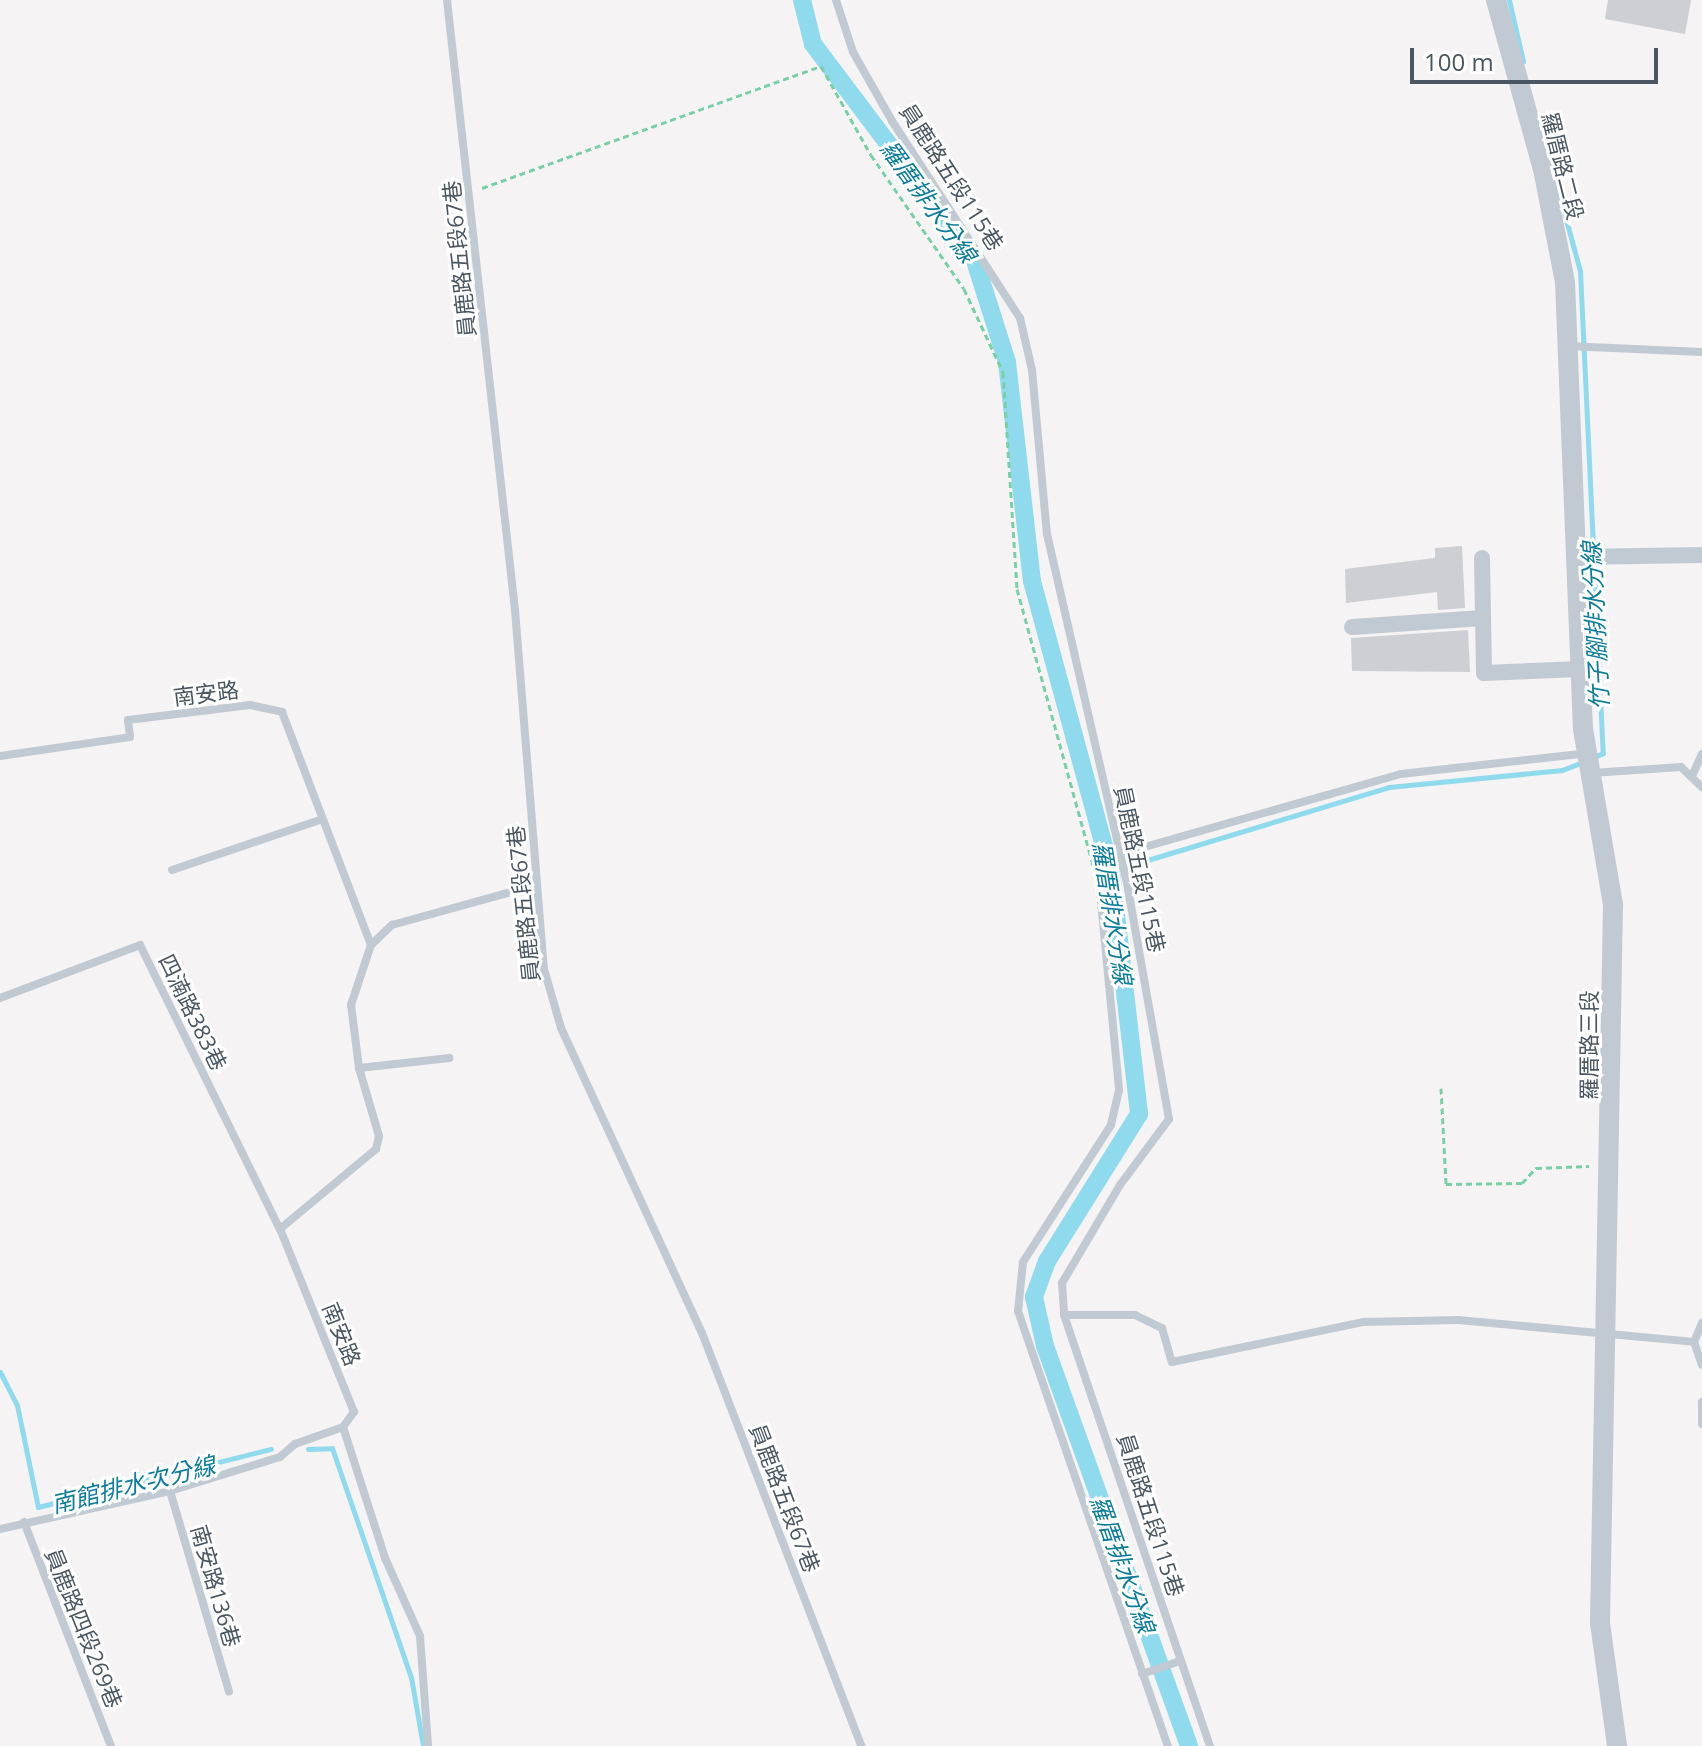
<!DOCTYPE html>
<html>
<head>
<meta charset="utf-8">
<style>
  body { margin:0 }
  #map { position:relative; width:1702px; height:1746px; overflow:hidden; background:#f5f3f3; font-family:"Open Sans","Noto Sans TC",sans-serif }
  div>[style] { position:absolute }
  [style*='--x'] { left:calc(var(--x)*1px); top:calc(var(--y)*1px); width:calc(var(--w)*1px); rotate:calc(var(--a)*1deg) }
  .stream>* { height:5px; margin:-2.5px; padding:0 2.5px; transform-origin:2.5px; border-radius:2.5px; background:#90daee }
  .canal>* { height:18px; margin:-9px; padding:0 9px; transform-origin:9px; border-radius:9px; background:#90daee }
  .building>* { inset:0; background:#cdcfd5 }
  .path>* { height:3px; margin-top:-1.5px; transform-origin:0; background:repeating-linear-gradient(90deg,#7ad0a6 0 6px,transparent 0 10px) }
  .service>* { height:8px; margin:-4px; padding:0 4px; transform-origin:4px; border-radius:4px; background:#c1cad2 }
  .minor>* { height:16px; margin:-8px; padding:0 8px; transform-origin:8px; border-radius:8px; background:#c1cad2 }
  .tertiary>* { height:20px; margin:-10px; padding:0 10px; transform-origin:10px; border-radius:10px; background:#c1cad2 }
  span { translate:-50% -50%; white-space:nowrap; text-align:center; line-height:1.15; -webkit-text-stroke:6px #fff; paint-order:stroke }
  .street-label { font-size:22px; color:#4a5661 }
  .water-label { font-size:24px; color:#0c7c9b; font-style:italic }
  .scale { position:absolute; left:1410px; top:48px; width:248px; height:36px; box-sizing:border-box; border:4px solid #4a5661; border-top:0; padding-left:10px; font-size:24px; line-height:28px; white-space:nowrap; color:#4a5661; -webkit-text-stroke:6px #fff; paint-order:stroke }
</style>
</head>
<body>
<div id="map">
  <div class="stream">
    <i style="--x:1509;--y:0;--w:63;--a:77.1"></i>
    <i style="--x:1555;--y:179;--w:95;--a:74.8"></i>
    <i style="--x:1580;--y:271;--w:483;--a:87.3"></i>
    <i style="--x:1603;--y:753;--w:12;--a:156"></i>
    <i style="--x:1111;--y:871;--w:290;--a:-16.8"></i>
    <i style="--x:1389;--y:787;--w:174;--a:-5.6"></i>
    <i style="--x:1562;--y:770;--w:22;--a:-21"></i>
    <i style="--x:0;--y:1372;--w:37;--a:63"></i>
    <i style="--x:17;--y:1405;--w:104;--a:78.4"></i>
    <i style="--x:38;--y:1507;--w:240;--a:-14"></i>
    <i style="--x:308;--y:1449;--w:24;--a:-2"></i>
    <i style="--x:332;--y:1448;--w:242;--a:71"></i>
    <i style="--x:411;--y:1677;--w:70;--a:80.1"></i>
  </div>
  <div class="canal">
    <i style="--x:802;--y:0;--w:45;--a:76"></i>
    <i style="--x:813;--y:44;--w:268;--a:53"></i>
    <i style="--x:974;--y:258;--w:109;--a:72.4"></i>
    <i style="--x:1007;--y:362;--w:220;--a:83.5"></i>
    <i style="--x:1032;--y:581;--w:301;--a:74.8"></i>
    <i style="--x:1111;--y:871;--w:245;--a:83.4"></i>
    <i style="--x:1139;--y:1114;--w:173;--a:122"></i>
    <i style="--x:1047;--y:1261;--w:38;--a:110"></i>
    <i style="--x:1034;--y:1297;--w:50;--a:77.3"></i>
    <i style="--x:1045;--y:1346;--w:425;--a:70.2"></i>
  </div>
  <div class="building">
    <i style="clip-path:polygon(1608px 0,1691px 0,1685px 34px,1605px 19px)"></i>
    <i style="clip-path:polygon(1462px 546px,1465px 608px,1438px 610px,1437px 592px,1346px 603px,1345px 569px,1435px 558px,1435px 548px)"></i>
    <i style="clip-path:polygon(1468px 630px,1470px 672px,1352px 671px,1351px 638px)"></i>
  </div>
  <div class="path">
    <i style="--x:482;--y:188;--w:360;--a:-19.8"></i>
    <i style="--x:821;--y:66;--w:102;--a:60.7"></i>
    <i style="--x:871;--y:155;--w:163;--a:55.2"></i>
    <i style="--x:964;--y:289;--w:92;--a:64.8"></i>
    <i style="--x:1003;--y:372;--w:217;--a:86.3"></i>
    <i style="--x:1017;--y:589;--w:302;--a:74.6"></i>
    <i style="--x:1441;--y:1088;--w:96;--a:87"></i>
    <i style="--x:1446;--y:1184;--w:76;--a:-0.8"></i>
    <i style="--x:1522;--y:1183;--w:21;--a:-47"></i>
    <i style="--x:1536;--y:1168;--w:53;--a:-2.2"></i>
  </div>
  <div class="service">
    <i style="--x:447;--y:0;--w:614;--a:83.64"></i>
    <i style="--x:515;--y:610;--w:360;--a:85.4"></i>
    <i style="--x:544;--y:969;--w:61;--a:73.9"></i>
    <i style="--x:561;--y:1028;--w:336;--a:65.2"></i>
    <i style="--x:702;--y:1333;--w:443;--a:68.9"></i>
    <i style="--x:836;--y:0;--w:55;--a:71.9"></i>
    <i style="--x:853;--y:52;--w:79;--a:60.5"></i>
    <i style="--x:892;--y:121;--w:235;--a:57"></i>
    <i style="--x:1020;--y:318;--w:53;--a:77"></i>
    <i style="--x:1032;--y:370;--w:165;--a:84.8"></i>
    <i style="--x:1047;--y:534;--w:364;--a:77.1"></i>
    <i style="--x:1128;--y:889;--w:234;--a:79.9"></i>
    <i style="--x:1169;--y:1119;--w:82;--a:126.6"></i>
    <i style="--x:1120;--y:1185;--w:114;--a:120.6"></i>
    <i style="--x:1062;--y:1283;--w:32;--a:86"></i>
    <i style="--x:1064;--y:1315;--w:455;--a:71.3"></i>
    <i style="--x:1567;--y:346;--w:135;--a:2.5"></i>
    <i style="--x:0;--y:756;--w:131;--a:-8.3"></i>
    <i style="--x:130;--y:737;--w:17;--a:-97"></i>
    <i style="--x:128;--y:720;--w:123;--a:-7"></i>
    <i style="--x:250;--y:705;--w:33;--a:12"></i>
    <i style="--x:282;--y:712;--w:249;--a:69.1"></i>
    <i style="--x:1592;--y:773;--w:89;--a:-3.9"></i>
    <i style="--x:1681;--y:767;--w:29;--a:44"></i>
    <i style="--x:1693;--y:774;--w:22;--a:-66"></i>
    <i style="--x:1120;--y:854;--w:292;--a:-15.9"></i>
    <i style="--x:1401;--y:774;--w:187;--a:-6.4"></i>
    <i style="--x:172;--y:870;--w:156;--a:-18.7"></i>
    <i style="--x:1100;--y:891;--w:200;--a:84.5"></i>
    <i style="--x:1119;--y:1090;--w:36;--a:103"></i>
    <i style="--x:1111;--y:1125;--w:163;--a:122.7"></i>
    <i style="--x:1023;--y:1262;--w:49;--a:95.8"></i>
    <i style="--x:1018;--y:1311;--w:460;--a:71"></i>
    <i style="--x:0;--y:998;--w:150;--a:-20.7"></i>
    <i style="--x:140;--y:945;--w:317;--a:63.8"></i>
    <i style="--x:359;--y:1068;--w:91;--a:-6.3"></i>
    <i style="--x:1064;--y:1315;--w:71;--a:0"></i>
    <i style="--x:1135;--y:1315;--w:30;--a:26"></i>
    <i style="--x:1162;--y:1328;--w:35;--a:74"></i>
    <i style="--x:1172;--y:1362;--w:196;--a:-11.8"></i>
    <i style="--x:1364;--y:1322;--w:94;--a:-1.2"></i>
    <i style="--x:1458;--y:1320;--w:237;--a:5.3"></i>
    <i style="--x:1694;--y:1342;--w:24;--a:71"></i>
    <i style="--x:1694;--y:1342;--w:21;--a:-67"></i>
    <i style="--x:1702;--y:1402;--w:22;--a:90"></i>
    <i style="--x:343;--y:1427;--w:138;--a:72.2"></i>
    <i style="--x:385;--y:1558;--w:85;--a:65.8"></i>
    <i style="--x:420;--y:1636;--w:110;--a:85.8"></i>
    <i style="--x:170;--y:1491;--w:209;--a:73.6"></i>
    <i style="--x:24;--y:1522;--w:240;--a:68.8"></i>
    <i style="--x:0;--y:1529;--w:174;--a:-12.6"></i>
    <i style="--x:170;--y:1491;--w:115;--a:-17.2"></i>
    <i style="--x:280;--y:1457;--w:20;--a:-41"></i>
    <i style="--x:295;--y:1444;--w:51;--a:-19.5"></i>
    <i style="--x:343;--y:1427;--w:19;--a:-54"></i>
    <i style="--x:354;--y:1412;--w:197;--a:-112"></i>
    <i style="--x:280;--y:1229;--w:125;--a:-39.8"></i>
    <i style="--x:376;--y:1149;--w:13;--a:-77"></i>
    <i style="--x:379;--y:1136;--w:71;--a:-106.4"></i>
    <i style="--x:359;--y:1068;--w:64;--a:-97.2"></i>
    <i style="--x:351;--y:1005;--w:63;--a:-71.6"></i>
    <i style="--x:371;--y:945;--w:29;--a:-44"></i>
    <i style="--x:392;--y:925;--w:149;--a:-15.5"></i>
    <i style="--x:1142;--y:1674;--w:40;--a:-18.9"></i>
  </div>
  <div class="minor">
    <i style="--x:1575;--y:557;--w:127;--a:-0.9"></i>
    <i style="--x:1482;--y:558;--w:115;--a:89"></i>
    <i style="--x:1484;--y:673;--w:96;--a:-2.4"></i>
    <i style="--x:1352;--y:627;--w:131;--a:-3.9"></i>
  </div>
  <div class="tertiary">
    <i style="--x:1496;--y:0;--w:175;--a:74.5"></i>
    <i style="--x:1543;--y:169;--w:115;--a:79"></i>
    <i style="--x:1565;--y:282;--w:447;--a:87.7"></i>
    <i style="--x:1583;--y:729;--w:179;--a:80.3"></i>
    <i style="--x:1613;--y:905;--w:718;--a:91.04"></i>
    <i style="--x:1600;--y:1623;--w:124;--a:82.1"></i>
  </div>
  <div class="street-label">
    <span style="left:1563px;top:166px;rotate:76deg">羅厝路二段</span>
    <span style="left:952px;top:177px;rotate:57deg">員鹿路五段115巷</span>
    <span style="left:459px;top:259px;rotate:-96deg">員鹿路五段67巷</span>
    <span style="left:206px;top:693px;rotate:-7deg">南安路</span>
    <span style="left:1140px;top:869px;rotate:78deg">員鹿路五段115巷</span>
    <span style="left:523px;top:904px;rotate:-96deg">員鹿路五段67巷</span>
    <span style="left:193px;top:1012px;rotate:64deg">四湳路383巷</span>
    <span style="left:1589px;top:1045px;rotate:-90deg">羅厝路三段</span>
    <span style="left:342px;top:1334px;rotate:68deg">南安路</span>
    <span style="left:785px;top:1498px;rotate:69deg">員鹿路五段67巷</span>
    <span style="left:1151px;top:1515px;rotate:72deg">員鹿路五段115巷</span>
    <span style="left:216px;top:1586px;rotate:74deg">南安路136巷</span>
    <span style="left:84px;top:1628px;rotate:68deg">員鹿路四段269巷</span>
  </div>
  <div class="water-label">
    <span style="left:929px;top:201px;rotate:54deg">羅厝排水分線</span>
    <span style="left:1595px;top:626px;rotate:-93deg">竹子腳排水分線</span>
    <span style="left:1113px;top:913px;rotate:81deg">羅厝排水分線</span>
    <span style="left:133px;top:1484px;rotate:-14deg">南館排水次分線</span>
    <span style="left:1123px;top:1564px;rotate:70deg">羅厝排水分線</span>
  </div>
  <div class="scale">100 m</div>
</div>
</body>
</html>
